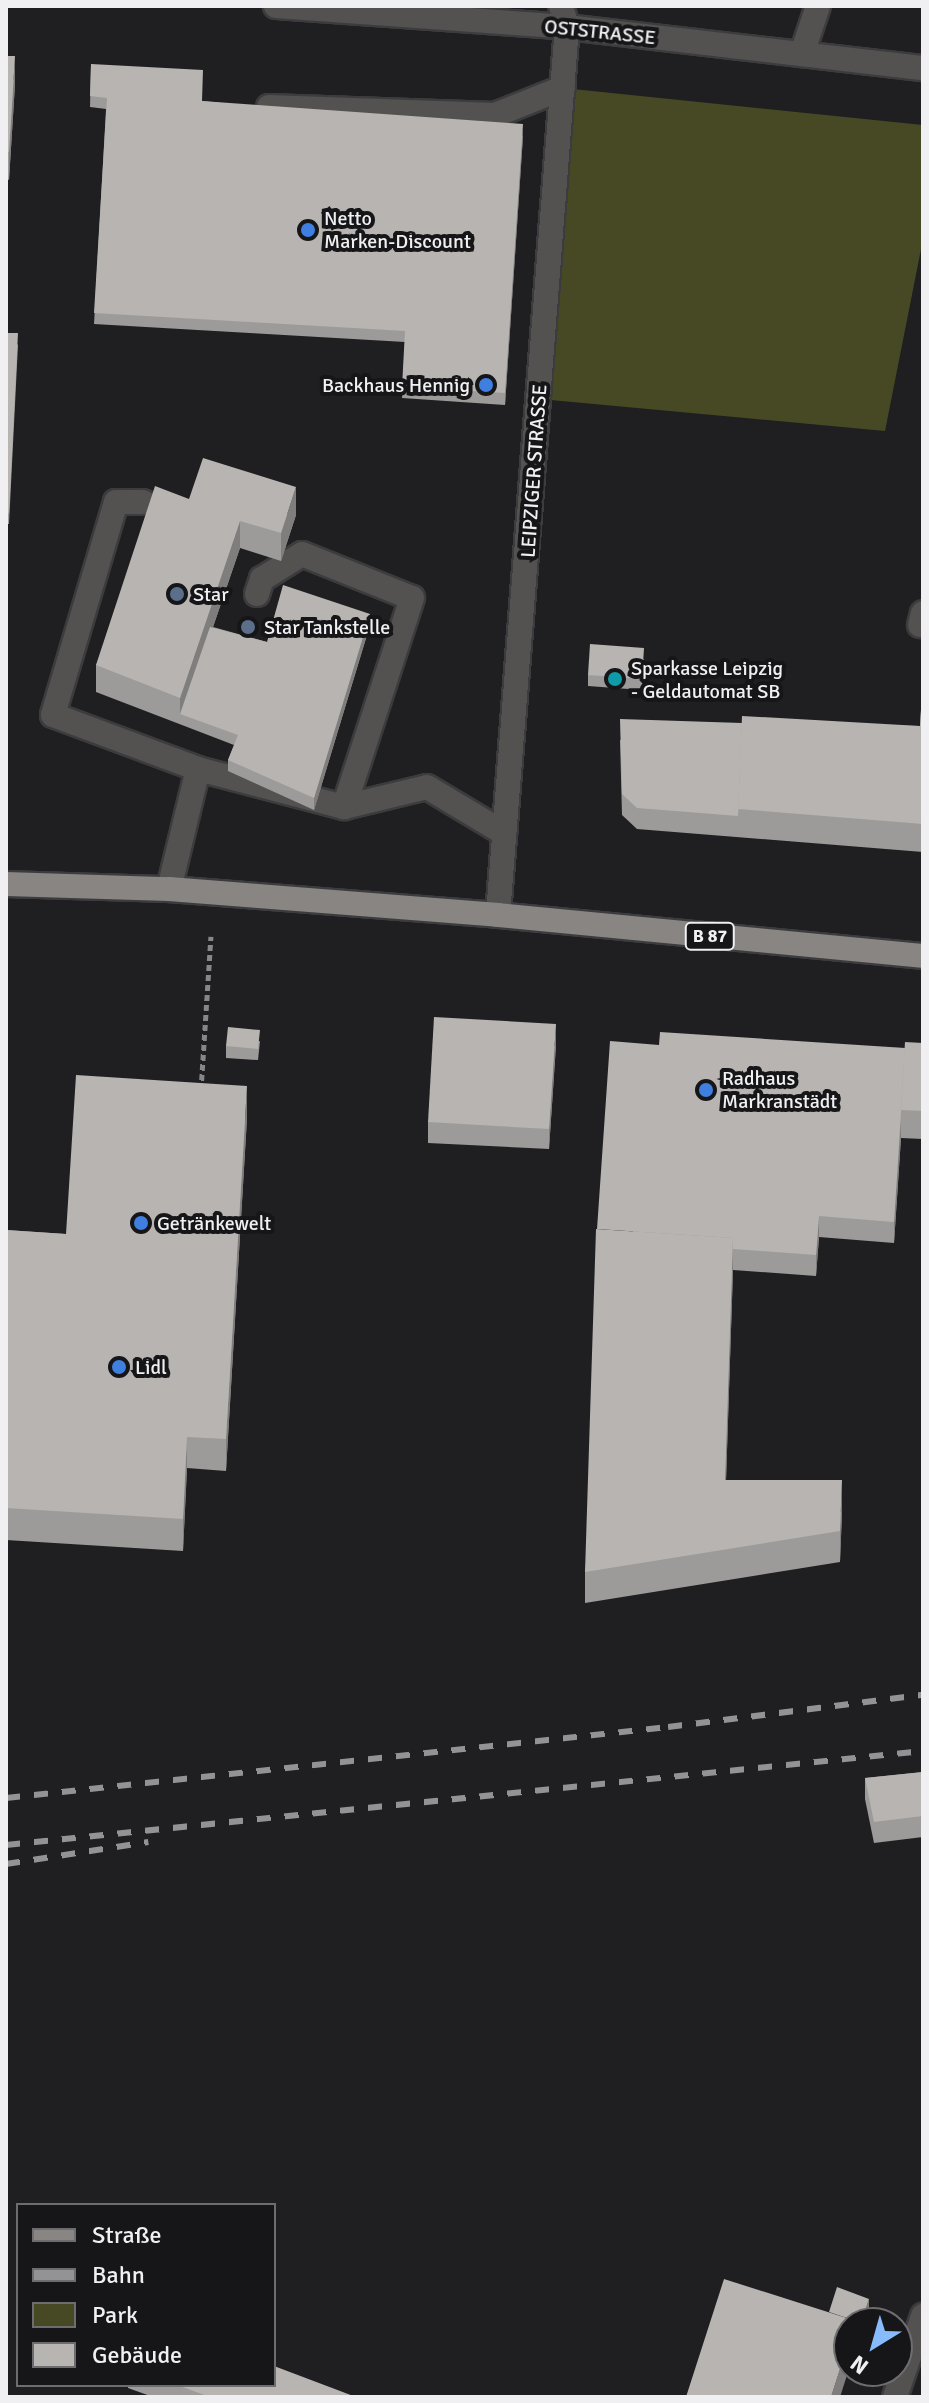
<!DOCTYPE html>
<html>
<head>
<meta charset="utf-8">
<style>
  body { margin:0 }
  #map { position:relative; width:929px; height:2403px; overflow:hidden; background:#1f1f21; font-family:Signika,sans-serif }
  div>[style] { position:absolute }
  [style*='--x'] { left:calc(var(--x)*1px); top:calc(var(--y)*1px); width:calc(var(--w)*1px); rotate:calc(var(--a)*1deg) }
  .green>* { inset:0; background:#474924 }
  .path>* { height:5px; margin-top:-2.5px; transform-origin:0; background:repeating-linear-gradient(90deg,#878789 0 6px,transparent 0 10px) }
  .roads { filter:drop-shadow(2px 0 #3c3c3e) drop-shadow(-2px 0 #3c3c3e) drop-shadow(0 2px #3c3c3e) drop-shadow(0 -2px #3c3c3e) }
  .service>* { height:24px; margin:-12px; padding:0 12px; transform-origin:12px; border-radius:12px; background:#535251 }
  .minor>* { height:24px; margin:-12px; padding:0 12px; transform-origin:12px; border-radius:12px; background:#535251 }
  .primary>* { height:24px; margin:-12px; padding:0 12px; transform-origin:12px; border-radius:12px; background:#888583 }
  .rail>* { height:6px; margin-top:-3px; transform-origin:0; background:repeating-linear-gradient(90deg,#939294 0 14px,transparent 0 28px) }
  .wall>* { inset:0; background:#9d9b99 }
  .shaded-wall>* { inset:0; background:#807e7d }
  .building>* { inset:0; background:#b7b4b2 }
  .dots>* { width:22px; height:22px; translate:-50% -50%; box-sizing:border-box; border:4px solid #161618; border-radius:50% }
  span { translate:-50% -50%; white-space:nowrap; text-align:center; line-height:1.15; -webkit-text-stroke:8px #161618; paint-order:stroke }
  .shield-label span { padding:2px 6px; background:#161618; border:2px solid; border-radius:6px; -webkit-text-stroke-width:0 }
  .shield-label { font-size:18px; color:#f0eff1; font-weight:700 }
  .street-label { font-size:20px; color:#f0eff1 }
  .poi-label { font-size:20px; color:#f0eff1 }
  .left { translate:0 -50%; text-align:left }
  .right { translate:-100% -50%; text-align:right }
  .frame { position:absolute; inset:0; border:8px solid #f0eff1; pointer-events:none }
  .legend { position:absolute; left:16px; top:2203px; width:260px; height:184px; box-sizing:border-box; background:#161618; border:2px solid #6d6d6f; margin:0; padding:10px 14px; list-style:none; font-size:24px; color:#f0eff1 }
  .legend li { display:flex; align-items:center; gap:16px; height:40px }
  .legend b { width:40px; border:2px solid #6d6d6f }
  .north { position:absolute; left:833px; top:2307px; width:80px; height:80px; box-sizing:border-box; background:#161618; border:2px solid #6d6d6f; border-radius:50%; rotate:217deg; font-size:22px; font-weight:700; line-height:32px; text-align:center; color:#f0eff1 }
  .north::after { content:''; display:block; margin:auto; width:28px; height:36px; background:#87bbfb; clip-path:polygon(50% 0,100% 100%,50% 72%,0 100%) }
</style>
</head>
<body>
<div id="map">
  <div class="green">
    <i style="clip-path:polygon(563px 88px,923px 125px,923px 239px,885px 431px,540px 399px)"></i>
  </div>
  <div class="path">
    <i style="--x:201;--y:1090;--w:154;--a:-86.3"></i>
  </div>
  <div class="roads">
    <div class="service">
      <i style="--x:561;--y:6;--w:22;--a:74"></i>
      <i style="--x:802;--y:54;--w:51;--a:-71.6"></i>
      <i style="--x:269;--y:107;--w:226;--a:2"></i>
      <i style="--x:495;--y:115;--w:73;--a:-21.7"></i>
      <i style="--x:143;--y:502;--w:27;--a:180"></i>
      <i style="--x:116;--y:502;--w:222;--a:106.5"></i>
      <i style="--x:53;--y:715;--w:155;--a:20.4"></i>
      <i style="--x:257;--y:594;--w:16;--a:-72"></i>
      <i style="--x:262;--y:579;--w:47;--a:-32"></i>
      <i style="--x:302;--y:554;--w:118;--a:21.8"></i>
      <i style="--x:412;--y:598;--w:220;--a:108"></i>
      <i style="--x:920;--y:625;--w:12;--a:-76"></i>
      <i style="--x:169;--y:889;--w:123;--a:-76.4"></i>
      <i style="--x:198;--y:769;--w:151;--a:14.6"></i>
      <i style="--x:344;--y:807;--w:85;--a:-13.5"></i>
      <i style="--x:427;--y:787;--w:90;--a:30.9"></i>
    </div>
    <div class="minor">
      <i style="--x:276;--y:6;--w:292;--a:4.1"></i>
      <i style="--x:567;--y:27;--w:358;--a:6.6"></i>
      <i style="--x:498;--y:915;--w:891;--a:-85.56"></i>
      <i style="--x:895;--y:2397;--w:86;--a:-70.9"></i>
    </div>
    <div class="primary">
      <i style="--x:6;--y:884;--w:163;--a:1.8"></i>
      <i style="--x:169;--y:889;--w:330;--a:4.5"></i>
      <i style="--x:498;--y:915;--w:427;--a:5.5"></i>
    </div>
  </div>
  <div class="rail">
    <i style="--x:6;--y:1798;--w:666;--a:-6.12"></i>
    <i style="--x:668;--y:1727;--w:257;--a:-7.2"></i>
    <i style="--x:6;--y:1845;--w:922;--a:-5.85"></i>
    <i style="--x:6;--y:1864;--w:144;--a:-8.8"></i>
  </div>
  <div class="wall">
    <i style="clip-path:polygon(6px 56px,15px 84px,9px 180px,6px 179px)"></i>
    <i style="clip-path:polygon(91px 64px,203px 101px,523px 136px,505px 405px,402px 398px,405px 342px,94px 324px,106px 109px,90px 107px)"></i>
    <i style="clip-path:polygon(6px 333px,18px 345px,9px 524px,6px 524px)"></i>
    <i style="clip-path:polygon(189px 499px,296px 515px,281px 561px,240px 548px,213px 627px,267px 642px,370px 625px,314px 810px,228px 771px,228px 760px,234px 745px,96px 692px,96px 665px)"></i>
    <i style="clip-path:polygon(644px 659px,642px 690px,588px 686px,588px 675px)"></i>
    <i style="clip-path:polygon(923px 677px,923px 852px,637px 829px,622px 815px,620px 740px,742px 723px,920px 726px)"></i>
    <i style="clip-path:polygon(260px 1041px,258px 1060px,226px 1058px,226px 1046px)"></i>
    <i style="clip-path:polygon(923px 1043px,923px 1139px,901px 1138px,894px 1243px,819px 1237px,816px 1276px,733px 1270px,726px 1480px,842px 1512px,840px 1562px,585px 1603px,585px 1572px,659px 1045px,905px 1048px)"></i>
    <i style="clip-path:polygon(556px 1045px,549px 1149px,428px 1143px,428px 1122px)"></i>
    <i style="clip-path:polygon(247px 1118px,226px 1471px,187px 1468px,183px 1551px,6px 1540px,6px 1230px,66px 1234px)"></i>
    <i style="clip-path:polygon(923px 1772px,923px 1837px,874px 1843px,865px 1799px,865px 1778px)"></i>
    <i style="clip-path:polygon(128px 2385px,274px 2385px,356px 2397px,153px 2397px,128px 2388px)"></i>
  </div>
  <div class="shaded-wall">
    <i style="clip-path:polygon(15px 56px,15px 84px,9px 180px,9px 152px)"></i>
    <i style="clip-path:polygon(523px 124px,523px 136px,505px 405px,505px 393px)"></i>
    <i style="clip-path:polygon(296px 487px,296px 515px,281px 561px,281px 533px)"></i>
    <i style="clip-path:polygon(240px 521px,240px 548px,183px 715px,180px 714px,180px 725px,180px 698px)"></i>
    <i style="clip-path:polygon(370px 614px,370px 625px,314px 810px,314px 798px)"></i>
    <i style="clip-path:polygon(556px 1024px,556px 1045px,549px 1149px,549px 1129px)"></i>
    <i style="clip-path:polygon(247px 1086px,247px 1118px,226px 1471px,226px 1439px)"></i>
    <i style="clip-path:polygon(901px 1120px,901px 1138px,894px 1243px,894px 1222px)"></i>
    <i style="clip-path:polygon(819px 1216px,819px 1237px,816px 1276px,816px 1255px)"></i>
    <i style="clip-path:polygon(733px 1238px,733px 1270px,725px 1512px,725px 1480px)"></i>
    <i style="clip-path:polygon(187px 1437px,187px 1468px,183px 1551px,183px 1519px)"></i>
    <i style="clip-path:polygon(842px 1480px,842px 1512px,840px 1562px,840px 1531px)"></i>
    <i style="clip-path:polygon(869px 2299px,869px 2310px,865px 2323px,861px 2323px)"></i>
    <i style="clip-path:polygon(849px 2341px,849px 2369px,840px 2397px,831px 2397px)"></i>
  </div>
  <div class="building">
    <i style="clip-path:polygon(6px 56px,15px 56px,9px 152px,6px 152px)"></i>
    <i style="clip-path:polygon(91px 64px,203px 70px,202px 101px,523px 124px,505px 393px,402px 387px,405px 331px,94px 313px,107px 98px,90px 96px)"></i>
    <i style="clip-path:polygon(6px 333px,18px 333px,9px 513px,6px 512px)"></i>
    <i style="clip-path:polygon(203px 458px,296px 487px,281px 533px,240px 521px,180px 698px,96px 665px,155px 486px,189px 499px)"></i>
    <i style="clip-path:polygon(283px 585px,370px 614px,314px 798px,228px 760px,238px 735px,180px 714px,210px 627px,267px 642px)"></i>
    <i style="clip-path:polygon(590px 644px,644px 648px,642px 679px,588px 675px)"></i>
    <i style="clip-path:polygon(923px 677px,923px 824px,738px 809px,742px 716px,920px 726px)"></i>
    <i style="clip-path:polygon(620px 719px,742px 723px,738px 816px,637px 808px,622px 794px)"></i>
    <i style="clip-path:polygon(434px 1017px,556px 1024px,549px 1129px,428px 1122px)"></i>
    <i style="clip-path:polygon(228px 1027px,260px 1030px,258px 1049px,226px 1046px)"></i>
    <i style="clip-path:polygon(660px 1032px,905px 1048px,894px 1222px,819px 1216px,816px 1255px,733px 1249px,733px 1238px,597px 1229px,610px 1041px,659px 1045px)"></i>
    <i style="clip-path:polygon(905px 1042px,923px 1043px,923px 1111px,901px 1110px)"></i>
    <i style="clip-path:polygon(76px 1075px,247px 1086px,226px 1439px,187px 1437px,183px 1519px,6px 1508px,6px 1230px,66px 1234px)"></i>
    <i style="clip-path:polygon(596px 1229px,733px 1238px,725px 1480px,842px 1480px,840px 1531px,585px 1572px)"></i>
    <i style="clip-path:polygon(923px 1772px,923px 1816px,874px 1822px,865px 1778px)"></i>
    <i style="clip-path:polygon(724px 2279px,856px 2321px,855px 2323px,849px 2323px,849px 2341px,831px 2397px,686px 2397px)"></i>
    <i style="clip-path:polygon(837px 2287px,869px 2299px,861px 2323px,856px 2323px,856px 2321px,829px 2312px)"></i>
    <i style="clip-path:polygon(274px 2366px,356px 2397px,210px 2397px,177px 2385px,274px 2385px)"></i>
  </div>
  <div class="dots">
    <i style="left:308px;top:230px;background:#3f7fe0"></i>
    <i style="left:486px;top:385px;background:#3f7fe0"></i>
    <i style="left:177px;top:594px;background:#5c6f8a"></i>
    <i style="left:248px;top:627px;background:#5c6f8a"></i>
    <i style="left:615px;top:679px;background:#0f9aa8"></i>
    <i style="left:706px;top:1090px;background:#3f7fe0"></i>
    <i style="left:141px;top:1223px;background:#3f7fe0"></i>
    <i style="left:119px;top:1367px;background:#3f7fe0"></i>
  </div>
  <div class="shield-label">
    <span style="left:710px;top:936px">B 87</span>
  </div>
  <div class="street-label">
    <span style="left:600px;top:32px;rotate:6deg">OSTSTRASSE</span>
    <span style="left:534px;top:471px;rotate:-86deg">LEIPZIGER STRASSE</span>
  </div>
  <div class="poi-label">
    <span class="left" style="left:324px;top:230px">Netto<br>Marken-Discount</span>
    <span class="right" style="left:470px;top:385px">Backhaus Hennig</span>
    <span class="left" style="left:193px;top:594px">Star</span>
    <span class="left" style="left:264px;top:627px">Star Tankstelle</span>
    <span class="left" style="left:631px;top:680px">Sparkasse Leipzig<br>- Geldautomat SB</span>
    <span class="left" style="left:722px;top:1090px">Radhaus<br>Markranstädt</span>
    <span class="left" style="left:157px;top:1223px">Getränkewelt</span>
    <span class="left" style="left:135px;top:1367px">Lidl</span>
  </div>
  <div class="frame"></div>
  <ul class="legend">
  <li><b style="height:10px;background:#888583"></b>Straße</li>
  <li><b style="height:10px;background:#939294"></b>Bahn</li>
  <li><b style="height:22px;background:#474924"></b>Park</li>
  <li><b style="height:22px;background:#b7b4b2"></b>Gebäude</li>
  </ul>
  <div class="north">N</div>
</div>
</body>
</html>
